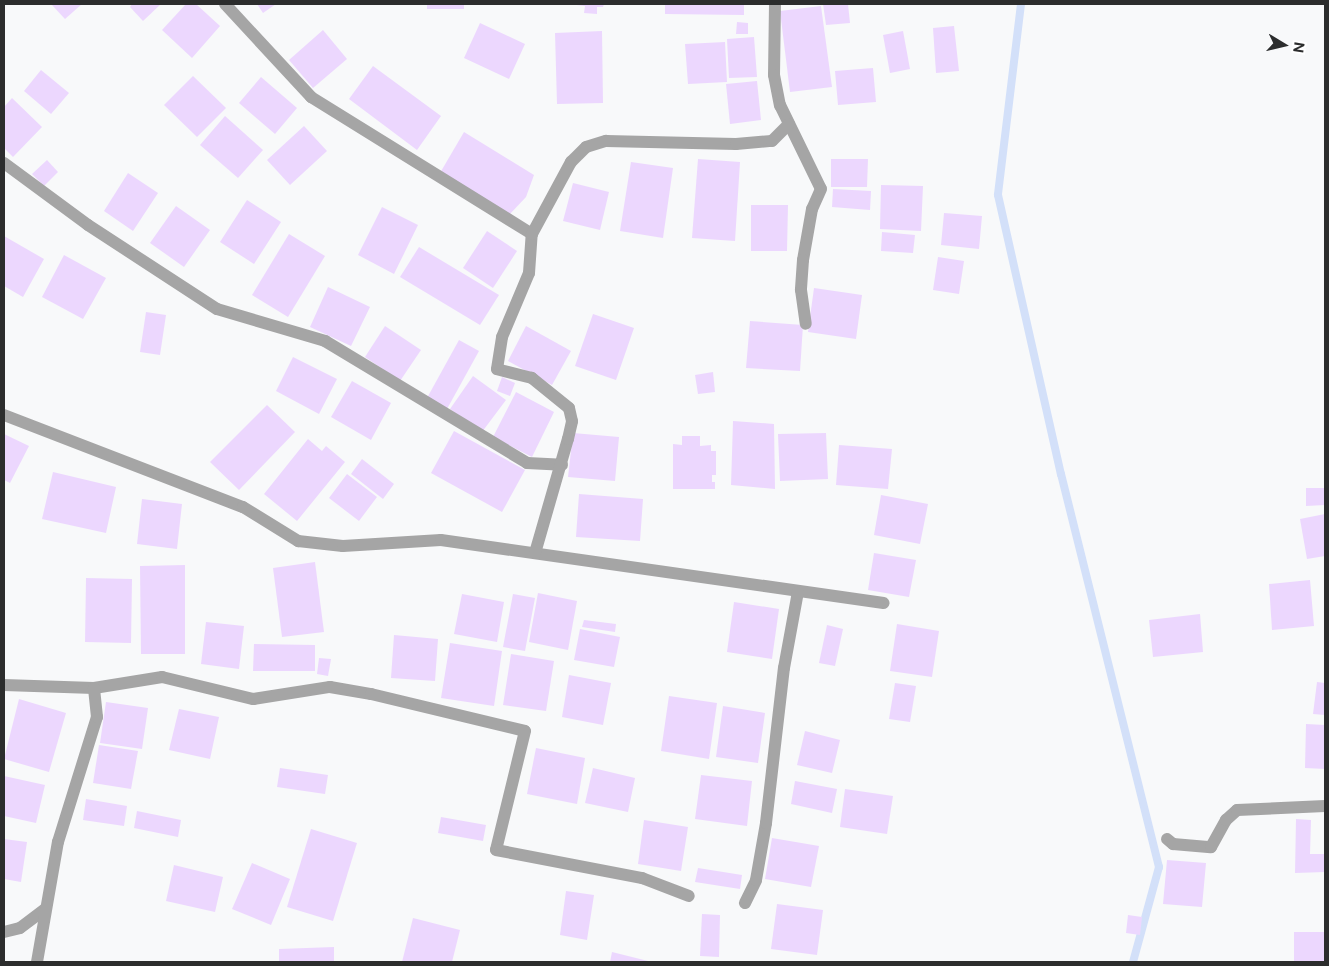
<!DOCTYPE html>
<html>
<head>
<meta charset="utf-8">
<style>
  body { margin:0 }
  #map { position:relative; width:1329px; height:966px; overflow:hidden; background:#f8f9fa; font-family:"Public Sans",sans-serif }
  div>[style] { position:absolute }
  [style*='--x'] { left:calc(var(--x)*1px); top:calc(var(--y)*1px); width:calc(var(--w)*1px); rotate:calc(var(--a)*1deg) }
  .stream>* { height:8px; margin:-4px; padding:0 4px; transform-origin:4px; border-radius:4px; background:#d3e0f9 }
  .building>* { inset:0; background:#ecd7fe }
  .minor>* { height:12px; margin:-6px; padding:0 6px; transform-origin:6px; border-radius:6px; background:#a5a5a5 }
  span { translate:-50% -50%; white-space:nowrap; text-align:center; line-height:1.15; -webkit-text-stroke:4px #fff; paint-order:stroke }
  .frame { position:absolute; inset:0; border:5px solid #2c2d2d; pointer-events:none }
  .north { position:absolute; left:1259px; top:20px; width:50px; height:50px; -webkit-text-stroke:4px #fff; paint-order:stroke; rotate:99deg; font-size:14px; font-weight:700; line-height:20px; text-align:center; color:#2c2d2d }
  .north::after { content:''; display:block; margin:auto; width:18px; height:22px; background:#2c2d2d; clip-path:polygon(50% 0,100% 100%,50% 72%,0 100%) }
</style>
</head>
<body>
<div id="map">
  <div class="stream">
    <i style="--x:1021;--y:4;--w:192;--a:96.9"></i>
    <i style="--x:998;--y:195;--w:286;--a:77.3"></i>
    <i style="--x:1061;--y:474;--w:405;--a:76"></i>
    <i style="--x:1159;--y:867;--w:98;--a:105.3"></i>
  </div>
  <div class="building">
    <i style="clip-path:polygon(51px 4px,82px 4px,65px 19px)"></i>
    <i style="clip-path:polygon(132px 4px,161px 4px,143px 21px,130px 7px)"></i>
    <i style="clip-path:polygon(186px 4px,196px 4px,220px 26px,192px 58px,162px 30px)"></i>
    <i style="clip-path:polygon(257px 4px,276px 4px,263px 13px)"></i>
    <i style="clip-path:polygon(427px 4px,464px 4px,464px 9px,427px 9px)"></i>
    <i style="clip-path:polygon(568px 4px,604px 4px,603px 7px,597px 7px,597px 14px,584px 13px,585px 6px)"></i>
    <i style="clip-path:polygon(665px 4px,744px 4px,744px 15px,665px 14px)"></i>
    <i style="clip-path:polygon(823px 4px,848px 4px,850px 23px,826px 25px)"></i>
    <i style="clip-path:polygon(821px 6px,832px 87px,790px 92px,780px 11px)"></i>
    <i style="clip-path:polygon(737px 22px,748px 23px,748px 34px,736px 34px)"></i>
    <i style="clip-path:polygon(480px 23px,525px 44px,509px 79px,464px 58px)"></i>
    <i style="clip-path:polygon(954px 26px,959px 71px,936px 73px,933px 28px)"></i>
    <i style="clip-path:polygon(323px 30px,347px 59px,313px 88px,289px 60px)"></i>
    <i style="clip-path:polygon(602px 31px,603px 103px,557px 104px,555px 33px)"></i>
    <i style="clip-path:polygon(903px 31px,910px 69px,890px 73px,883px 35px)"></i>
    <i style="clip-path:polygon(754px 37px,757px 77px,729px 78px,727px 39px)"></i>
    <i style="clip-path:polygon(725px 42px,727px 82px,688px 84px,685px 44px)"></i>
    <i style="clip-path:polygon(373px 66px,441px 116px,417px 150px,349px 99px)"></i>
    <i style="clip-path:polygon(873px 68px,876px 102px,838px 105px,835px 71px)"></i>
    <i style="clip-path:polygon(41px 70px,69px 93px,51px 114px,24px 91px)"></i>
    <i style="clip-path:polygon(193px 76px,226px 108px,197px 137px,164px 105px)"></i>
    <i style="clip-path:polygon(261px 77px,297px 108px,275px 134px,239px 103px)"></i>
    <i style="clip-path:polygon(757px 81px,761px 120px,730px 124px,726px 84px)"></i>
    <i style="clip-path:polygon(12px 98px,42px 127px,13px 157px,4px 148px,4px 107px)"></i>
    <i style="clip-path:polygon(225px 116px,263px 150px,238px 178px,200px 145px)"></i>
    <i style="clip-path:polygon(304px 126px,327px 151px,290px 185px,267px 160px)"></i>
    <i style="clip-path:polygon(464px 132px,534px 175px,526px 197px,509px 215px,440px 173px)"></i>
    <i style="clip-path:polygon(698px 159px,740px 162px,735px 241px,692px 238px)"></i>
    <i style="clip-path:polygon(831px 159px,868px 159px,867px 187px,831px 187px)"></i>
    <i style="clip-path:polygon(47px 160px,58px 172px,44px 186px,32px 174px)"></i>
    <i style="clip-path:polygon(631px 162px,673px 168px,663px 238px,620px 231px)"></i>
    <i style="clip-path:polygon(128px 173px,158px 193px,133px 231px,104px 211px)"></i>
    <i style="clip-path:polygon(573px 183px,609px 192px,600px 230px,563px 221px)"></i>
    <i style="clip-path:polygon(881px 185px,923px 186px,921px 231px,880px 229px)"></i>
    <i style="clip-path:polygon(833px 189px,871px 191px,870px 210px,832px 207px)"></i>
    <i style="clip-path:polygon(247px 200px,281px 222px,254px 264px,220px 242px)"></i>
    <i style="clip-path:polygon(751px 205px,788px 205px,787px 251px,751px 251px)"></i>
    <i style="clip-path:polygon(176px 206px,210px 230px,184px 267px,150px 243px)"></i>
    <i style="clip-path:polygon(382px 207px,418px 225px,394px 274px,358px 255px)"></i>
    <i style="clip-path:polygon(944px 213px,982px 216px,979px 249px,941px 245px)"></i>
    <i style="clip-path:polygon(487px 231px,517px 251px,493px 288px,463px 268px)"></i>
    <i style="clip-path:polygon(882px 232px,915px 235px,913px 253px,881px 251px)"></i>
    <i style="clip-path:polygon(289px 234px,325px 256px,288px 317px,252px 295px)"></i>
    <i style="clip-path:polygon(4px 236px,44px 259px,23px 297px,4px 286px)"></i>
    <i style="clip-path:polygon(419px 247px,499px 295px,480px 325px,400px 277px)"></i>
    <i style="clip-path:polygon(64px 255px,106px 278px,83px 319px,42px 297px)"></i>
    <i style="clip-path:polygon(938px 257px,964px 261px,959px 294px,933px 290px)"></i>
    <i style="clip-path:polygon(328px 287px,370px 307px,351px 346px,310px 327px)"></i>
    <i style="clip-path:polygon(814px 288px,862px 295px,856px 339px,808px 332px)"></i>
    <i style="clip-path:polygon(146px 312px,166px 315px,160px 355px,140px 352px)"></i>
    <i style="clip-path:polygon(593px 314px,634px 328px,616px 380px,575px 366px)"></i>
    <i style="clip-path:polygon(750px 321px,803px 325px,800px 371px,746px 368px)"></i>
    <i style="clip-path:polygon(385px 326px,421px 350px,400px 381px,365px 357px)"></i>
    <i style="clip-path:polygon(526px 326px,571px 351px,552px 385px,508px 361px)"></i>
    <i style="clip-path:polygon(459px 340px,479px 351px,447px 409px,427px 398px)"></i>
    <i style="clip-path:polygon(293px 357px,337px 379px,319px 414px,276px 391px)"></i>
    <i style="clip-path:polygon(713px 372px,715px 392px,698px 394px,695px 375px)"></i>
    <i style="clip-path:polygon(473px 376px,506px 400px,482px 432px,450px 409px)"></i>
    <i style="clip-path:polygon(502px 377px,515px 383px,510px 396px,497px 391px)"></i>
    <i style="clip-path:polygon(352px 381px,391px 403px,371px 440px,331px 417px)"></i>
    <i style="clip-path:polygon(516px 392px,554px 412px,532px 457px,493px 437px)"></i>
    <i style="clip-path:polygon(267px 405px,295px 432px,239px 490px,210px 462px)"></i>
    <i style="clip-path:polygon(733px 421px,774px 424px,775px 489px,731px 485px)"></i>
    <i style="clip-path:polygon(454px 431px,525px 470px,502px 512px,431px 473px)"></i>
    <i style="clip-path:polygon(573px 433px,619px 437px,615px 481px,568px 477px)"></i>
    <i style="clip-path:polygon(826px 433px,828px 479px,780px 481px,778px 434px)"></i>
    <i style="clip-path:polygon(4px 434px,29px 446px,10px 483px,4px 480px)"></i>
    <i style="clip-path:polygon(682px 436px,700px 436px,700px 446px,711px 445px,711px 451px,716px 451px,716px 475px,712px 475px,712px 482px,715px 482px,715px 489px,673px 489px,673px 444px,682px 445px)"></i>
    <i style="clip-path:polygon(308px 439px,322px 451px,326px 446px,345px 462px,297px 521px,264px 494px)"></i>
    <i style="clip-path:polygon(839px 445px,892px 449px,888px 489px,836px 485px)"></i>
    <i style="clip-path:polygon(362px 459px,394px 484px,383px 499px,351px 474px)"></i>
    <i style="clip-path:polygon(53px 472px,116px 487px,106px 533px,42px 519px)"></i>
    <i style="clip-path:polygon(347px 474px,377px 497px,359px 521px,329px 498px)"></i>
    <i style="clip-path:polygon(1306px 488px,1325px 488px,1325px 505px,1306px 506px)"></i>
    <i style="clip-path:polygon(579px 494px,643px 499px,640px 541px,576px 537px)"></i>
    <i style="clip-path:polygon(881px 495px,928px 504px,920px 544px,874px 535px)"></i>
    <i style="clip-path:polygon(142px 499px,182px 504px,177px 549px,137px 544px)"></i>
    <i style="clip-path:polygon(1325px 514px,1325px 556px,1307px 559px,1300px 519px)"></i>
    <i style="clip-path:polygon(874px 553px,916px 560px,909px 597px,868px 590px)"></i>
    <i style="clip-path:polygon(315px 562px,324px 632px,282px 637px,273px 568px)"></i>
    <i style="clip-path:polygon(185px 565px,185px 654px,141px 654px,140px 566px)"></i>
    <i style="clip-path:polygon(86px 578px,132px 579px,131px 643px,85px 642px)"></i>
    <i style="clip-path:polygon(1310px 580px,1314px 626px,1272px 630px,1269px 584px)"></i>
    <i style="clip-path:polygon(538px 593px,577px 601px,568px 650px,529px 642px)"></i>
    <i style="clip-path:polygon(462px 594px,504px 602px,497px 642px,454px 634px)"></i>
    <i style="clip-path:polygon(513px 594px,535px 598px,525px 651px,503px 647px)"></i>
    <i style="clip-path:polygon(734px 602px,779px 609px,772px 659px,727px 652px)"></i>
    <i style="clip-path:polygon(1200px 614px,1203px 652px,1153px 657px,1149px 620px)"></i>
    <i style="clip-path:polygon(584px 620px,616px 624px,615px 632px,582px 627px)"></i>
    <i style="clip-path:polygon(206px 622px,244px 626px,239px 669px,201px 664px)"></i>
    <i style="clip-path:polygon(897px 624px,939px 631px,932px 677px,890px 671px)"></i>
    <i style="clip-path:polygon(827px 625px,843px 629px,835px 666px,819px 663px)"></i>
    <i style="clip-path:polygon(580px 629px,620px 637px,614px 667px,574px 660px)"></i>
    <i style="clip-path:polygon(394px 635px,438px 639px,435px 681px,391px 678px)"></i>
    <i style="clip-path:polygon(450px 643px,502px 651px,494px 706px,441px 698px)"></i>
    <i style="clip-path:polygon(254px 644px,315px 645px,315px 671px,253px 671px)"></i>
    <i style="clip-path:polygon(511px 654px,554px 661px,546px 711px,503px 705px)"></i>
    <i style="clip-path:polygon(319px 658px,331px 659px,328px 676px,317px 674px)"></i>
    <i style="clip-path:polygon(569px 675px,611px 683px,603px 725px,562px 717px)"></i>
    <i style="clip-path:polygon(1317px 682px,1325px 683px,1325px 715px,1313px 714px)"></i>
    <i style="clip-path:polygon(895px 683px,916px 686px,910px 722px,889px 719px)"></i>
    <i style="clip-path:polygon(669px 696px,717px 703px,709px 759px,661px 751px)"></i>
    <i style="clip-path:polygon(19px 699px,66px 713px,49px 772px,4px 759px)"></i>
    <i style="clip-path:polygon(106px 702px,148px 708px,142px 749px,100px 743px)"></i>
    <i style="clip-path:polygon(723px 706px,765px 713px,758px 763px,716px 757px)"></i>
    <i style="clip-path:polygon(179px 709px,219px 717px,210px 759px,169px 750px)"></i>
    <i style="clip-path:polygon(1306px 724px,1325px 725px,1325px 769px,1305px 768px)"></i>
    <i style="clip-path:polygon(805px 731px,840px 740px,832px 773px,797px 765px)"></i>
    <i style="clip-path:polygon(99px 745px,138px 751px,131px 789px,93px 783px)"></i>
    <i style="clip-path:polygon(536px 748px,585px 758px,577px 804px,527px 794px)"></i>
    <i style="clip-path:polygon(280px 768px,328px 775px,325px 794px,277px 787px)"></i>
    <i style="clip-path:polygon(593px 768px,635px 778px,628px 812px,585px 803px)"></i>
    <i style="clip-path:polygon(701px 775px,752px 781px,747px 826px,695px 819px)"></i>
    <i style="clip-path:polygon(4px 776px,45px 785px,36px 823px,4px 816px)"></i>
    <i style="clip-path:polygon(795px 781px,837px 789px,832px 813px,791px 804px)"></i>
    <i style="clip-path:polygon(845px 789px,893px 796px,887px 834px,840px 827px)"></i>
    <i style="clip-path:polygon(86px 799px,127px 806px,124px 826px,83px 820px)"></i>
    <i style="clip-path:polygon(137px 811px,181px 820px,178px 837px,134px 828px)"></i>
    <i style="clip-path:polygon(441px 817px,486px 825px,483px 841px,438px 833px)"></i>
    <i style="clip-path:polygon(1296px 819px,1311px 820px,1310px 854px,1325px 854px,1325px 872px,1295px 873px)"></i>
    <i style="clip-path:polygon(644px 820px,688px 827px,681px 871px,638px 864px)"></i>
    <i style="clip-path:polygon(311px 829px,357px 843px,333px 921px,287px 907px)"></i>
    <i style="clip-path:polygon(772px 838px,819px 846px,811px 887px,765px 879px)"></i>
    <i style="clip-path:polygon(4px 839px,27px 842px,21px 882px,4px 879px)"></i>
    <i style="clip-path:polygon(1167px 860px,1206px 863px,1202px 907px,1163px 904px)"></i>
    <i style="clip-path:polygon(252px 863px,290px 879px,271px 925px,232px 909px)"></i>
    <i style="clip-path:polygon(174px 865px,223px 877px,215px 912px,166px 901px)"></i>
    <i style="clip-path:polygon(698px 868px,742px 875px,740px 889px,695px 882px)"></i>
    <i style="clip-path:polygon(566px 891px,594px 895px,587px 940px,560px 935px)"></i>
    <i style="clip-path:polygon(777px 904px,823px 910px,817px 955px,771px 949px)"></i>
    <i style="clip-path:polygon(702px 914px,720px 915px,719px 957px,700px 956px)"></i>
    <i style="clip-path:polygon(1128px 915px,1142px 917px,1140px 935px,1126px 933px)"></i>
    <i style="clip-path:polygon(413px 918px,460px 930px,452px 962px,402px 962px)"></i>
    <i style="clip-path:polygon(1294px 932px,1325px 932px,1325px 962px,1294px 962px)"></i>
    <i style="clip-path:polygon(334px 947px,334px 962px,279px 962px,279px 949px)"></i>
    <i style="clip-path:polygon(612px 952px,652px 962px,610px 962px)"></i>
  </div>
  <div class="minor">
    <i style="--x:225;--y:4;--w:127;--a:47.2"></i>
    <i style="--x:311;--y:97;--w:260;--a:31.8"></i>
    <i style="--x:775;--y:4;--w:71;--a:90.8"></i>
    <i style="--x:774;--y:75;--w:31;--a:79"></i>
    <i style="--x:780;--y:105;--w:93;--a:64"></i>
    <i style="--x:821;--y:189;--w:22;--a:114"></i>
    <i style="--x:812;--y:209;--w:52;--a:100"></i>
    <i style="--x:803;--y:260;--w:30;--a:94"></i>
    <i style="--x:801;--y:290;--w:34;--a:82"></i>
    <i style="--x:4;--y:163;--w:104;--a:36.4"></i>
    <i style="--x:88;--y:225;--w:154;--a:33.1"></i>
    <i style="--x:217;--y:309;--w:113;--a:16.5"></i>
    <i style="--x:325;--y:341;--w:236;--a:31.1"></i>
    <i style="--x:527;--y:463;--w:35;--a:3"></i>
    <i style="--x:4;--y:415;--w:256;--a:21.1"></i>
    <i style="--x:243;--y:507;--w:65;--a:31.7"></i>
    <i style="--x:298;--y:541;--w:45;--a:6.3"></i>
    <i style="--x:343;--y:546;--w:98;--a:-3.5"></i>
    <i style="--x:441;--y:540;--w:447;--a:8.1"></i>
    <i style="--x:535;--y:553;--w:119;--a:-73.9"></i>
    <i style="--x:568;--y:439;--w:18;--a:-77"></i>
    <i style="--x:572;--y:421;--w:13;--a:-103"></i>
    <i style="--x:569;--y:408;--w:48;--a:-141"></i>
    <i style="--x:532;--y:378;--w:36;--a:-166"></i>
    <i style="--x:497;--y:369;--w:32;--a:-81"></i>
    <i style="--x:502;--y:337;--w:69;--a:-67.1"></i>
    <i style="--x:529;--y:273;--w:39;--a:-86"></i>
    <i style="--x:532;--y:234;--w:82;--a:-61.6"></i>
    <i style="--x:571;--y:162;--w:21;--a:-45"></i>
    <i style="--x:586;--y:147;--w:21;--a:-17"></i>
    <i style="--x:606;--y:141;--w:130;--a:1.3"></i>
    <i style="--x:736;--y:144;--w:36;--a:-5"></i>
    <i style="--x:772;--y:141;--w:24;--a:-45"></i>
    <i style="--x:4;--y:685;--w:90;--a:1.9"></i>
    <i style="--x:94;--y:688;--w:69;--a:-9.2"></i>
    <i style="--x:162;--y:677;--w:94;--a:13.6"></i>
    <i style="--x:253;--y:699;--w:78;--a:-8.9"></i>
    <i style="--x:330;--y:687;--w:42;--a:9.7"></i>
    <i style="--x:371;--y:694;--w:158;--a:13.5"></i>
    <i style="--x:525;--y:731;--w:122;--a:103.7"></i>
    <i style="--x:496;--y:850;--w:149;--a:10.9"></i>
    <i style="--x:642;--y:878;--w:50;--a:21"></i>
    <i style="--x:1167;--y:839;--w:8;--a:40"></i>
    <i style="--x:1173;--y:844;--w:38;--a:5"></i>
    <i style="--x:1211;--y:847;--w:31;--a:-61"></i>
    <i style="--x:1226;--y:820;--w:15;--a:-42"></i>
    <i style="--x:1237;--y:810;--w:88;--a:-2.6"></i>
    <i style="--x:745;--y:903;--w:25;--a:-64"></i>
    <i style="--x:756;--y:880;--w:58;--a:-80"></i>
    <i style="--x:766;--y:823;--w:156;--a:-83.4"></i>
    <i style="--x:784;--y:668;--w:77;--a:-79.6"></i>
    <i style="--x:4;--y:932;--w:16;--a:-14"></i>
    <i style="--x:20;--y:928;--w:31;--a:-37"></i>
    <i style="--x:37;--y:962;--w:122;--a:-80.1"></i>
    <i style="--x:58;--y:842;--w:131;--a:-72.7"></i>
    <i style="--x:97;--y:717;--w:29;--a:-96"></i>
  </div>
  <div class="frame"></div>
  <div class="north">N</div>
</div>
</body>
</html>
